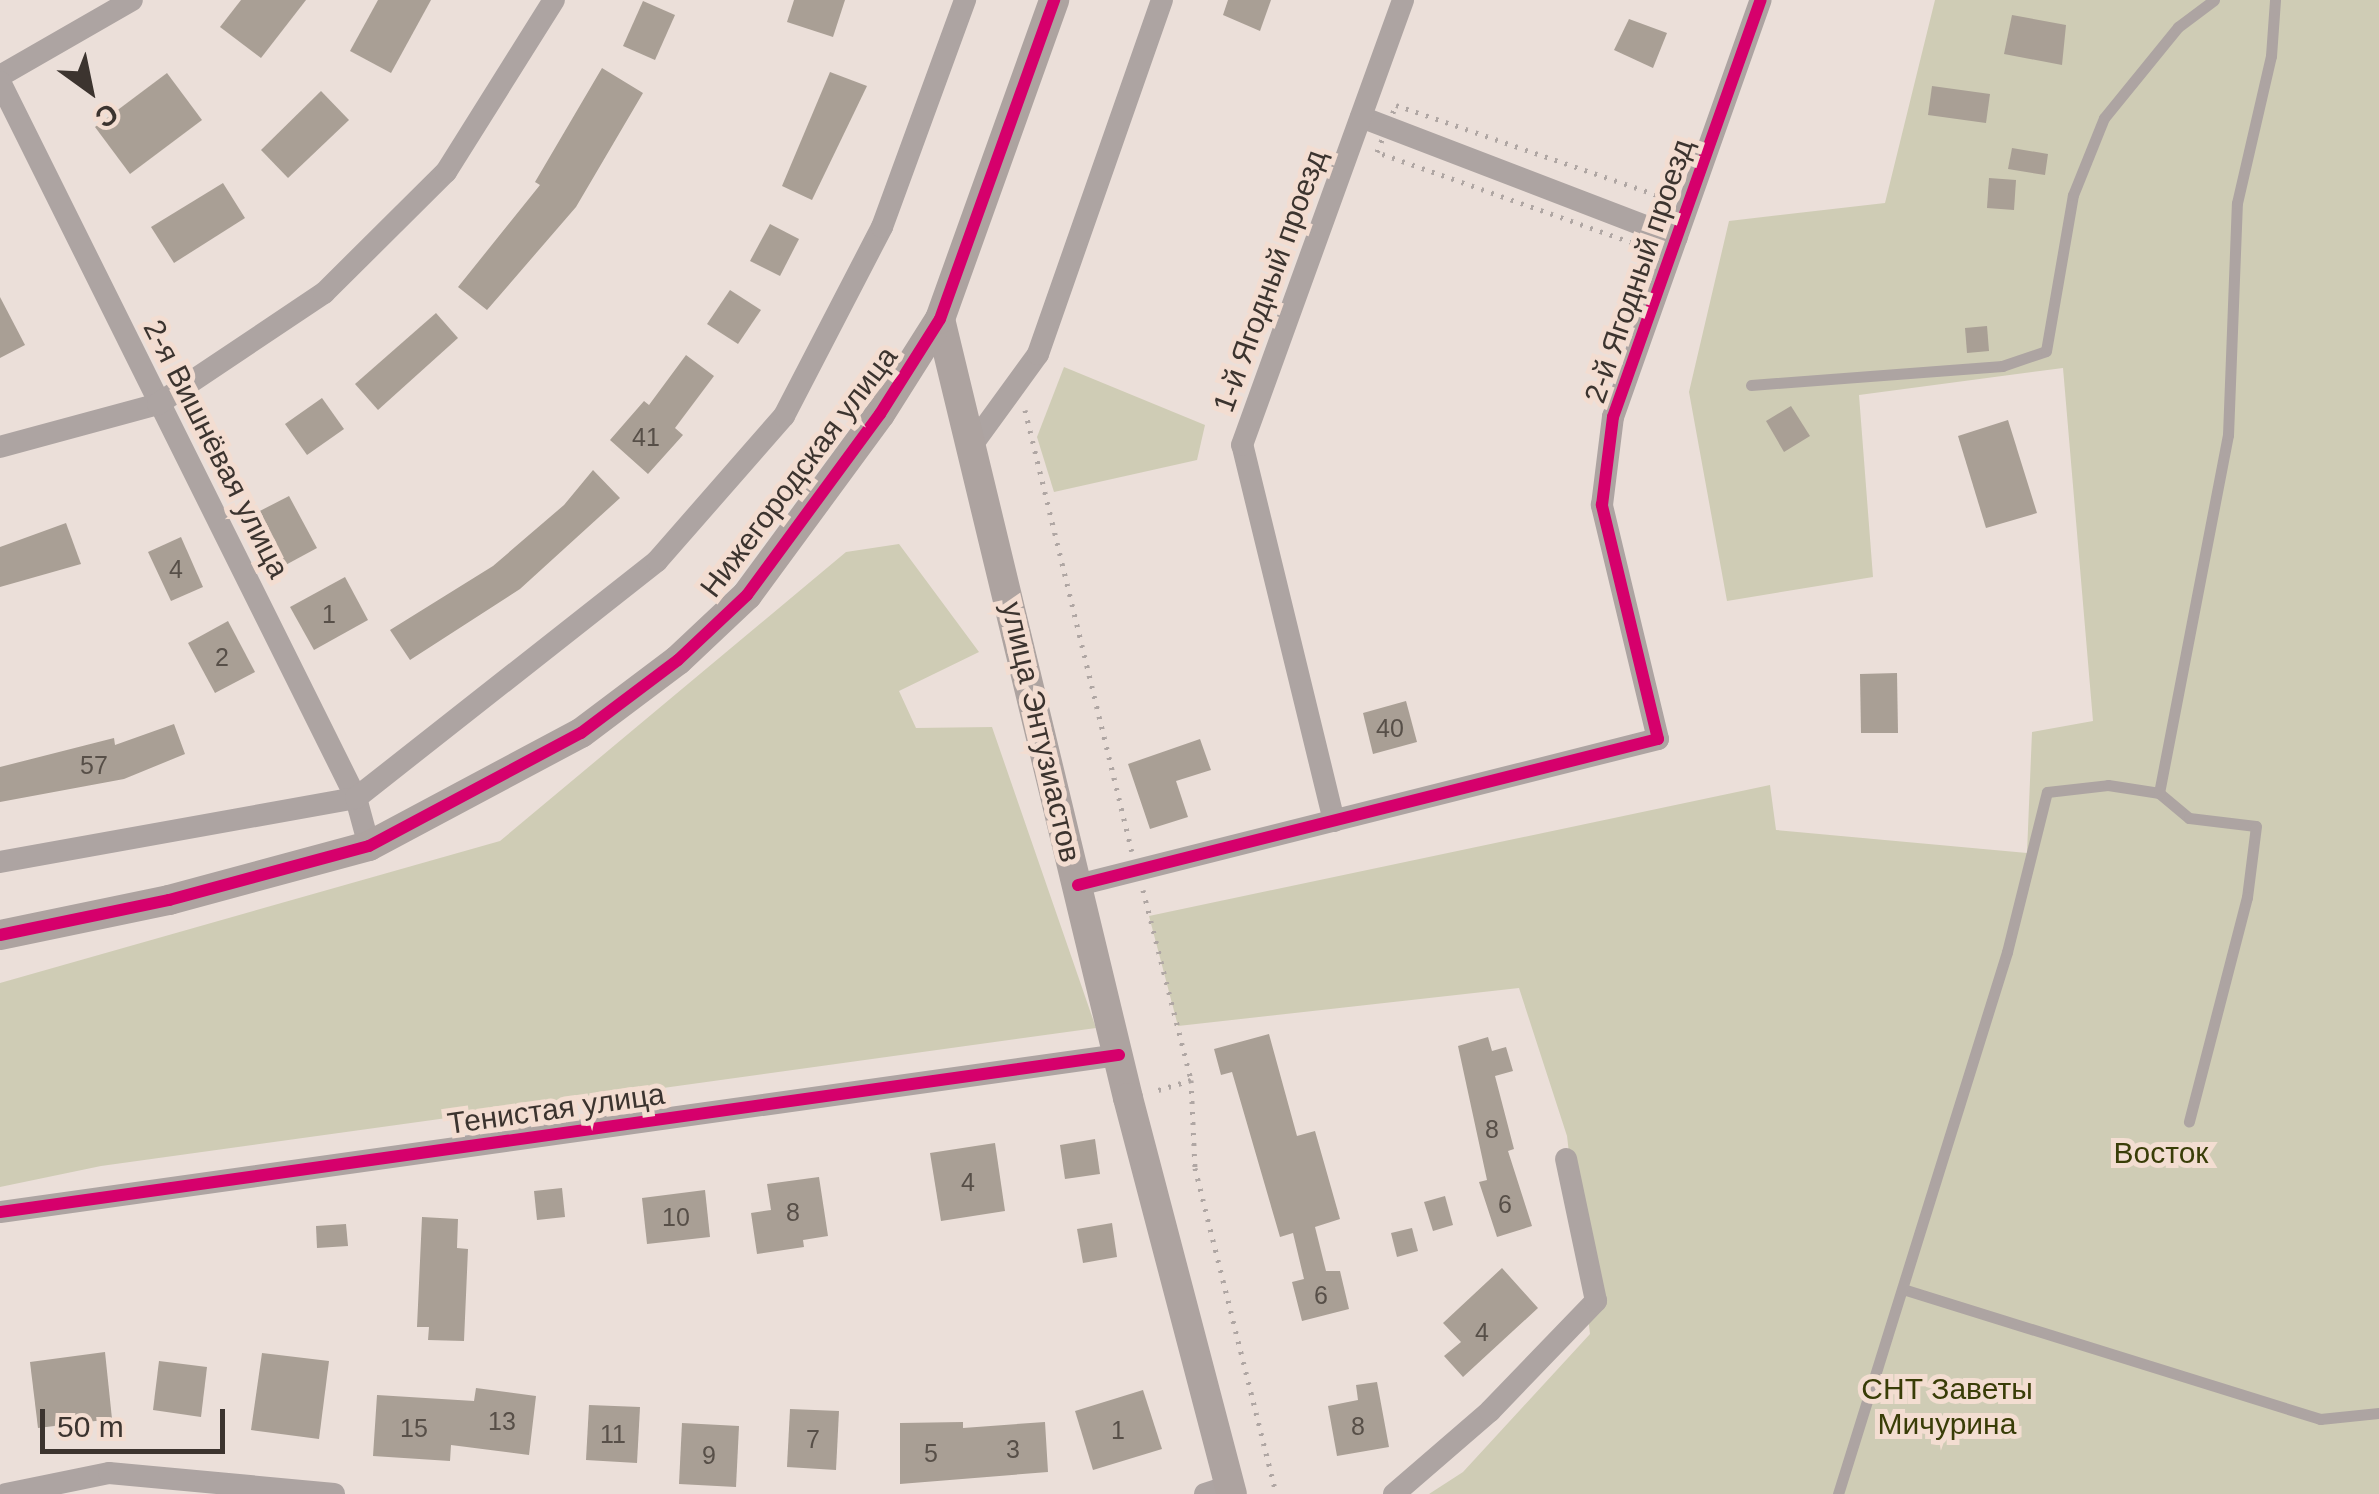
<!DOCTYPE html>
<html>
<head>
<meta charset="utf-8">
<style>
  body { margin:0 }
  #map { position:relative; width:2379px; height:1494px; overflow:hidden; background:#ebdfd9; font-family:Arial,sans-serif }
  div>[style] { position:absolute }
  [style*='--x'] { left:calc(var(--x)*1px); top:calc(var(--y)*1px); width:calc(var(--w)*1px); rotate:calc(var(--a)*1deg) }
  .green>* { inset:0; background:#cfccb5 }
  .building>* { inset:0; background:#a99f95 }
  .path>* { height:5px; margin-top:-2.5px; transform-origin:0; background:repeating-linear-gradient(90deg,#afa6a3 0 2.5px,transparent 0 10.5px) }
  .lane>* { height:11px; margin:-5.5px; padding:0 5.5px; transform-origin:5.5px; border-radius:5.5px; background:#ada4a2 }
  .street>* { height:22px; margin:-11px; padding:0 11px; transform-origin:11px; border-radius:11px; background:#ada4a2 }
  .secondary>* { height:30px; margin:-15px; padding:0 15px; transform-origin:15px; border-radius:15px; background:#ada3a0 }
  .cycleway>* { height:12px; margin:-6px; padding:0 6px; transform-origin:6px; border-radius:6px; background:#d6006c }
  span { translate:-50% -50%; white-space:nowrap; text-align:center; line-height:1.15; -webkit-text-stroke:10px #f3ddd1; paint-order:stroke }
  .number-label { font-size:25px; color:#574f48 }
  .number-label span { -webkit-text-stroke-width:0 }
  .street-label { font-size:30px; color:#3c342f }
  .park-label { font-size:30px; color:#393d07 }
  .north { position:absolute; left:40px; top:40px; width:100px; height:100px; -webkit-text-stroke:8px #f3ddd1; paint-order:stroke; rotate:147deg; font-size:28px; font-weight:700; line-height:40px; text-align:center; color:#3c342f }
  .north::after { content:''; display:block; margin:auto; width:35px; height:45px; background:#3c342f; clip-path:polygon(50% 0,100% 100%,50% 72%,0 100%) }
  .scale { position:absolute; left:40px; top:1409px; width:185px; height:45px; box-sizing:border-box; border:5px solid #3c342f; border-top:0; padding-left:12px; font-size:30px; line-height:35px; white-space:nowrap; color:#3c342f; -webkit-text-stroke:8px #f3ddd1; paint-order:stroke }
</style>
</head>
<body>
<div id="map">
  <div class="green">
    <i style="clip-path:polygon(1935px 0,2379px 0,2379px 1494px,1429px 1494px,1463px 1472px,1590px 1334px,1567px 1136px,1519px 988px,1178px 1026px,1149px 916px,1770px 785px,1776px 830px,2027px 853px,2032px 732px,2093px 721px,2063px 368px,1859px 395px,1873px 577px,1727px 601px,1689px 392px,1729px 221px,1885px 203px)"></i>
    <i style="clip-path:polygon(1064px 367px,1205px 425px,1197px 460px,1054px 492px,1037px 437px)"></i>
    <i style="clip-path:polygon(899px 544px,979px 652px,899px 691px,916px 728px,992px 727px,1096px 1028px,101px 1166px,0 1187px,0 983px,500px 841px,846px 552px)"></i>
  </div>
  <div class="building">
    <i style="clip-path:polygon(241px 0,306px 0,261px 58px,220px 27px)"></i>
    <i style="clip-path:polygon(378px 0,431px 0,391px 73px,350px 51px)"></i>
    <i style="clip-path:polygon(794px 0,845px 0,833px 37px,787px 22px)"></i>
    <i style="clip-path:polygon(1228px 0,1271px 0,1260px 31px,1223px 15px)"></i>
    <i style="clip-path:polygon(643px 1px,675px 15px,655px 60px,623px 46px)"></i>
    <i style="clip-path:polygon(2012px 15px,2066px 25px,2062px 65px,2004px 54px)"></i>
    <i style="clip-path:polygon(1629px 19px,1667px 33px,1653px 68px,1614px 50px)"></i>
    <i style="clip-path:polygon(602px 68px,643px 93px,576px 207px,487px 310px,458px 287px,540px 185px,535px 182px)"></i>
    <i style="clip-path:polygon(830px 72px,867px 86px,812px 200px,782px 186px)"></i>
    <i style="clip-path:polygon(167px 73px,202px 120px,130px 174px,95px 127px)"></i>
    <i style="clip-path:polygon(1932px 86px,1990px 94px,1986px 123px,1928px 115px)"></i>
    <i style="clip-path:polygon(321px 91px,349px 120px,288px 178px,261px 150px)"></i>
    <i style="clip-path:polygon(2012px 148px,2048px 154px,2045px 175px,2008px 169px)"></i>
    <i style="clip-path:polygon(1989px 178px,2016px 180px,2014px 210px,1987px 208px)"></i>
    <i style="clip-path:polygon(223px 183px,245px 218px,174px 263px,151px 227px)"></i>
    <i style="clip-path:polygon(770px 224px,799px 239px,780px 276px,750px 261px)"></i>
    <i style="clip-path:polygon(730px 290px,761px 310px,738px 344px,707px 324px)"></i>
    <i style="clip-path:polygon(0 297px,25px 345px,0 358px)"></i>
    <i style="clip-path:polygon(436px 313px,458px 338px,378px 410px,355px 384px)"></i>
    <i style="clip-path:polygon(1987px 326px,1989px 351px,1967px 353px,1965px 328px)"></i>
    <i style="clip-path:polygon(686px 355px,714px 376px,675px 428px,683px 435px,648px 474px,610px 440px,644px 401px,649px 405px)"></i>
    <i style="clip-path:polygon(322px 398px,344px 429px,307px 455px,285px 424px)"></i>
    <i style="clip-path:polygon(1791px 406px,1810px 436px,1784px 452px,1766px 421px)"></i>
    <i style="clip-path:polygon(2008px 420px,2037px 513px,1986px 528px,1958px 436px)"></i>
    <i style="clip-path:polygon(593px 470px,620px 498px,520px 589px,410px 660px,390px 630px,493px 566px,564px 505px)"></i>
    <i style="clip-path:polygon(289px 496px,317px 548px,280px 568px,252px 515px)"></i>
    <i style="clip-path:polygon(66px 523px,81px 564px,0 587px,0 547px)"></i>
    <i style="clip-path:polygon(181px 537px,203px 587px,171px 601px,148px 552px)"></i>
    <i style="clip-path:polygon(345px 577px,368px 620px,314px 650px,290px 607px)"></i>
    <i style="clip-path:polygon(228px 621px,255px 672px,215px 693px,188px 643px)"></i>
    <i style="clip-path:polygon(1897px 673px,1898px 733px,1861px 733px,1860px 674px)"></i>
    <i style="clip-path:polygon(1406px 701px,1417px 742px,1373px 754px,1363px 713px)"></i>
    <i style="clip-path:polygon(174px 724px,185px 754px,124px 779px,0 802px,0 767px,114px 738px,115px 745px)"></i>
    <i style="clip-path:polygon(1200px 739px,1211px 770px,1176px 781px,1188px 817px,1150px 829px,1128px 764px)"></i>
    <i style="clip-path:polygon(1269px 1034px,1297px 1136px,1315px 1131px,1340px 1219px,1315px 1227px,1326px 1271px,1340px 1271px,1349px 1309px,1302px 1321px,1292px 1282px,1304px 1279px,1293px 1233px,1280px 1237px,1232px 1072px,1221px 1075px,1214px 1049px)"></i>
    <i style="clip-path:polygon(1488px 1037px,1492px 1051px,1506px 1047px,1513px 1071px,1495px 1076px,1514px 1149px,1508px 1151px,1532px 1226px,1497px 1237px,1479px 1182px,1487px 1180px,1458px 1046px)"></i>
    <i style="clip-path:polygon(1095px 1139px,1100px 1174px,1065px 1179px,1060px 1145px)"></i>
    <i style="clip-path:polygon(995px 1143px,1005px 1211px,941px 1221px,930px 1153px)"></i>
    <i style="clip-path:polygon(819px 1177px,828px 1236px,803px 1240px,804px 1247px,757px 1254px,751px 1213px,771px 1210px,767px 1184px)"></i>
    <i style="clip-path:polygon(562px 1188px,565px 1217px,537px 1220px,534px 1191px)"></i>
    <i style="clip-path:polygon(705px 1190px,710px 1237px,647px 1244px,642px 1198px)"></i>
    <i style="clip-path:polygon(1445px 1196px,1453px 1225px,1433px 1231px,1424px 1202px)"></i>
    <i style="clip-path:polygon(422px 1217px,458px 1219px,457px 1248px,468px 1249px,464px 1341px,428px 1340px,429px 1327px,417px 1327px)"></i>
    <i style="clip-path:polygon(1112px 1223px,1117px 1257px,1083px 1263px,1077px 1229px)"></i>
    <i style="clip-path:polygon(346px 1224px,348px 1246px,317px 1248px,316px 1226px)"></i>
    <i style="clip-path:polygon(1412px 1228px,1418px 1251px,1397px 1257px,1391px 1233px)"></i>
    <i style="clip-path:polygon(1502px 1268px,1538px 1308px,1463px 1377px,1444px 1356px,1461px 1342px,1443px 1323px)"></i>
    <i style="clip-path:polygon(105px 1352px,112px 1419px,38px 1428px,30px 1362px)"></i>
    <i style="clip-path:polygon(262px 1353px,329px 1361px,319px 1439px,251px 1430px)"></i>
    <i style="clip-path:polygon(159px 1361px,207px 1367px,201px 1417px,153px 1410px)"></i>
    <i style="clip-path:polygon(1377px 1382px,1389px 1447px,1337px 1456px,1328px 1406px,1358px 1400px,1356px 1385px)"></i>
    <i style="clip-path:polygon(476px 1388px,536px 1396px,529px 1455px,451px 1445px,450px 1461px,373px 1456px,377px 1395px,474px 1401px)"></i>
    <i style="clip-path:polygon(1143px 1390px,1162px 1449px,1093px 1470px,1075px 1411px)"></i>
    <i style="clip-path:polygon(589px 1405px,640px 1407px,637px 1463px,586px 1460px)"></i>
    <i style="clip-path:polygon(790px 1409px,839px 1411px,836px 1470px,787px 1467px)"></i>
    <i style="clip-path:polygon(963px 1422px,963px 1428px,1045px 1422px,1048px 1472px,900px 1484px,900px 1423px)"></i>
    <i style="clip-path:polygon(682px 1423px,739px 1426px,736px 1487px,679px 1484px)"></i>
  </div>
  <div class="path">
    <i style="--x:1396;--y:105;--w:279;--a:19"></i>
    <i style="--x:1660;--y:196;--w:53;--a:109.8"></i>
    <i style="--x:1642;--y:246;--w:281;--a:-160.5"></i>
    <i style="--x:1377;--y:152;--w:51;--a:-68"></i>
    <i style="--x:1025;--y:410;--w:454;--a:76.4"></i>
    <i style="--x:1143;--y:890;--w:196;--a:75.8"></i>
    <i style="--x:1191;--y:1080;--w:39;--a:163"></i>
    <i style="--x:1191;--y:1080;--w:88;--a:87.4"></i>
    <i style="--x:1195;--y:1168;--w:336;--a:76"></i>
  </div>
  <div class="lane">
    <i style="--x:1751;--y:385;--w:252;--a:-4.3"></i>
    <i style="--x:2002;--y:366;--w:46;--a:-18.8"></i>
    <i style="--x:2046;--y:351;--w:158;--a:-80.2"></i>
    <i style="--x:2073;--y:195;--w:83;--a:-68.1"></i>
    <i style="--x:2104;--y:118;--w:117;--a:-50.9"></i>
    <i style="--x:2178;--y:27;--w:45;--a:-36.9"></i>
    <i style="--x:2159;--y:793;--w:39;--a:40"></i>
    <i style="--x:2189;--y:818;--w:67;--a:6.8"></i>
    <i style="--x:2256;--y:826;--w:72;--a:97.2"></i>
    <i style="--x:2247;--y:897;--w:232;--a:104.5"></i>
    <i style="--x:1906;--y:1290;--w:434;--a:17.3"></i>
    <i style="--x:2320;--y:1419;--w:59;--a:-5.8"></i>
    <i style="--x:1838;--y:1494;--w:568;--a:-72.68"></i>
    <i style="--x:2007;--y:952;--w:165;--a:-76"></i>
    <i style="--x:2047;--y:792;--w:61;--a:-6.5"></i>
    <i style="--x:2108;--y:785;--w:52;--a:8.9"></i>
    <i style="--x:2159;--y:793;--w:365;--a:-79.1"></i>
    <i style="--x:2228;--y:435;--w:232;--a:-87.8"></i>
    <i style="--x:2237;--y:203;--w:151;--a:-77"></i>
    <i style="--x:2271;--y:56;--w:56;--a:-85.9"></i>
  </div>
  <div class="street">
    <i style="--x:0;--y:76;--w:152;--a:-29.9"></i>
    <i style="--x:0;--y:82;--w:800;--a:63.56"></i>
    <i style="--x:356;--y:798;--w:50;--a:74.8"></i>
    <i style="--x:1361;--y:117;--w:338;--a:21"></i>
    <i style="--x:972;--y:445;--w:112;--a:-54"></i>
    <i style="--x:1038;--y:354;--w:375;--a:-70.7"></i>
    <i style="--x:0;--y:447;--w:164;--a:-15.2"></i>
    <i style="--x:158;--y:404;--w:200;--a:-33.8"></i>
    <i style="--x:324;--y:293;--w:172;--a:-44.8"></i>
    <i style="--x:446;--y:172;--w:203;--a:-57.9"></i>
    <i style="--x:1334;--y:821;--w:387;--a:-103.7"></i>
    <i style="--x:1242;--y:445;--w:473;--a:-70.1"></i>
    <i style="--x:0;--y:862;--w:362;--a:-10.2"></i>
    <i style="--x:356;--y:798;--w:383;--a:-38.2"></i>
    <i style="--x:657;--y:561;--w:193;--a:-48.8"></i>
    <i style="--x:784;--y:416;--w:213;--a:-62.6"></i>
    <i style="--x:882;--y:227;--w:242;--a:-69.9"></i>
    <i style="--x:1078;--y:885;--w:598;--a:-14.13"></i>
    <i style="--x:1658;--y:739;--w:241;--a:-103.5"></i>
    <i style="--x:1602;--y:505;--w:89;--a:-82.9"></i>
    <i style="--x:1613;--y:417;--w:442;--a:-70.5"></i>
    <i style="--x:0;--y:1212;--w:1130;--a:-7.99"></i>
    <i style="--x:6;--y:1494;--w:105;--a:-11.5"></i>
    <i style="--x:109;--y:1473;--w:226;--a:5.3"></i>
    <i style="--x:1205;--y:1494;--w:26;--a:-18"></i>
    <i style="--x:1394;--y:1494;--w:127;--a:-40.8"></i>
    <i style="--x:1490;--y:1411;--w:153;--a:-46.1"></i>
    <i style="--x:1596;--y:1301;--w:145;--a:-101.9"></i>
  </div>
  <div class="secondary">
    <i style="--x:940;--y:319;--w:801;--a:76.43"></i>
    <i style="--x:1128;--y:1098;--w:409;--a:75.3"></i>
    <i style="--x:0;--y:935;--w:173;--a:-11.7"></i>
    <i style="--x:169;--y:900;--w:207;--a:-15.1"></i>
    <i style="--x:369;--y:846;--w:240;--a:-28.1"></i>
    <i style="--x:581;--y:733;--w:121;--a:-37"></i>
    <i style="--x:678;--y:660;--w:95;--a:-43.3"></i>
    <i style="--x:747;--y:595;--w:225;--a:-53.7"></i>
    <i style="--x:880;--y:414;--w:112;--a:-57.7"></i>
    <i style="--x:940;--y:319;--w:339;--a:-70.3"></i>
  </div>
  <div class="cycleway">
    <i style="--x:1078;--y:885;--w:598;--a:-14.13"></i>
    <i style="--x:1658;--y:739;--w:241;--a:-103.5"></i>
    <i style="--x:1602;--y:505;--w:89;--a:-82.9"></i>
    <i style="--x:1613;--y:417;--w:442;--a:-70.5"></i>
    <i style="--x:0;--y:935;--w:173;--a:-11.7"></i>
    <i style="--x:169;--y:900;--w:207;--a:-15.1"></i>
    <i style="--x:369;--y:846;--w:240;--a:-28.1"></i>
    <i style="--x:581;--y:733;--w:121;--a:-37"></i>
    <i style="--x:678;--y:660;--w:95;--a:-43.3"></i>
    <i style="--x:747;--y:595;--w:225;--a:-53.7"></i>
    <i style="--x:880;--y:414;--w:112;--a:-57.7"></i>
    <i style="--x:940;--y:319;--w:339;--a:-70.3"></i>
    <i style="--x:0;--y:1212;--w:1130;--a:-7.99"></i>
  </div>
  <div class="number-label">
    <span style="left:646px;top:437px">41</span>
    <span style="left:176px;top:569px">4</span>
    <span style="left:329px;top:614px">1</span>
    <span style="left:222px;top:657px">2</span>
    <span style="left:1390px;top:728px">40</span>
    <span style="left:94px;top:765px">57</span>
    <span style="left:1492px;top:1129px">8</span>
    <span style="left:968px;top:1182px">4</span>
    <span style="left:1505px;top:1204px">6</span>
    <span style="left:793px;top:1212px">8</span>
    <span style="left:676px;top:1217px">10</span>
    <span style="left:1321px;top:1295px">6</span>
    <span style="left:1482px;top:1332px">4</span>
    <span style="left:502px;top:1421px">13</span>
    <span style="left:1358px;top:1426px">8</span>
    <span style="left:414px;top:1428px">15</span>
    <span style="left:1118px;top:1430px">1</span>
    <span style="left:613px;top:1434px">11</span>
    <span style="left:813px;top:1439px">7</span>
    <span style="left:1013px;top:1449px">3</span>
    <span style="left:931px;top:1453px">5</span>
    <span style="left:709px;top:1455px">9</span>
  </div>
  <div class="street-label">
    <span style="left:1639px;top:271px;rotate:-71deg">2-й Ягодный проезд</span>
    <span style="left:1270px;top:281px;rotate:-70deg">1-й Ягодный проезд</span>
    <span style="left:216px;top:449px;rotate:63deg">2-я Вишнёвая улица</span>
    <span style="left:799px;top:472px;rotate:-53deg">Нижегородская улица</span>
    <span style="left:1041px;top:732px;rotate:77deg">улица Энтузиастов</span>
    <span style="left:556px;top:1109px;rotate:-8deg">Тенистая улица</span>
  </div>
  <div class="park-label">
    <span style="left:2161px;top:1153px">Восток</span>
    <span style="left:1947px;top:1406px">СНТ Заветы<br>Мичурина</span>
  </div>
  <div class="north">С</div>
  <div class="scale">50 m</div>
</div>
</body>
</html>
